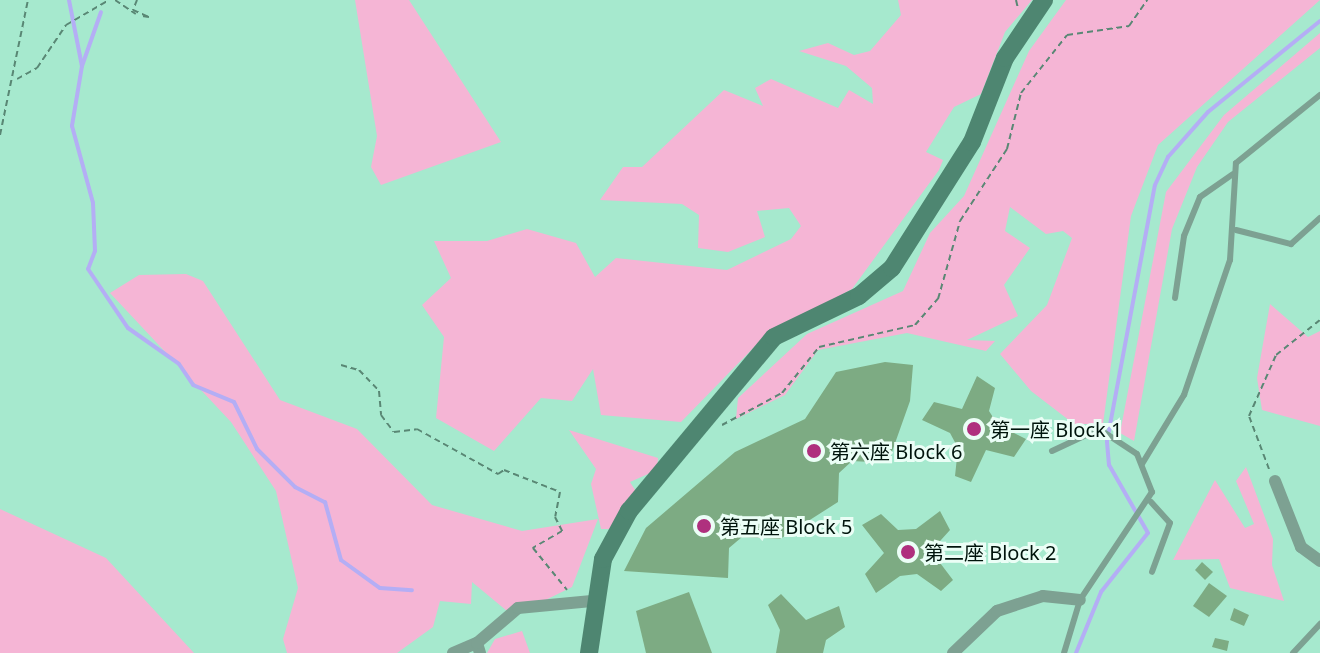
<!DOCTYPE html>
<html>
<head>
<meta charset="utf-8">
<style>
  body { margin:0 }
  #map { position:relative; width:1320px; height:653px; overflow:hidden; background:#a6e9ce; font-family:"Noto Sans","Noto Sans TC",sans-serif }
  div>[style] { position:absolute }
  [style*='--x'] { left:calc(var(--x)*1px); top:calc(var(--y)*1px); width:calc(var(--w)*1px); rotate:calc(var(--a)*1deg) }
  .green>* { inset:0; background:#f5b5d5 }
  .stream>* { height:4px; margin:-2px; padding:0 2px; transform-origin:2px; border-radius:2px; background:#b4aef5 }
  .building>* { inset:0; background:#7dab83 }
  .path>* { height:2px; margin-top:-1px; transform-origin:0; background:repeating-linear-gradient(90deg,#598774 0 6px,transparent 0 10px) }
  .service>* { height:6px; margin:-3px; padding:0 3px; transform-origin:3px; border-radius:3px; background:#7da192 }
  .minor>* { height:12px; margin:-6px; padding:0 6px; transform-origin:6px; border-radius:6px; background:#7da192 }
  .secondary>* { height:18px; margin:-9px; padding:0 9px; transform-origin:9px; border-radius:9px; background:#4e8671 }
  .dots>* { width:22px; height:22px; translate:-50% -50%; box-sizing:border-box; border:4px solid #ebfef6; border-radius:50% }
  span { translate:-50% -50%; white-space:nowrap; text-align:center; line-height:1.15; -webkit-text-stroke:6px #ebfef6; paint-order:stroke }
  .poi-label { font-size:20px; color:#00140c }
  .left { translate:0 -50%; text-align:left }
</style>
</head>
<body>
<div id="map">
  <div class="green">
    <i style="clip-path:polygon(355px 0,409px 0,501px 142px,381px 185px,371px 167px,377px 136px)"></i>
    <i style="clip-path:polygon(898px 0,1032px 0,1005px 32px,981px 94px,954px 107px,926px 152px,943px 160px,939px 170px,852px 289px,763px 338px,681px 422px,601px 415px,593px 369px,572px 401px,541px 398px,494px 451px,436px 418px,444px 337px,422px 305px,451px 278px,434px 241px,487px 241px,527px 229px,576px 243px,595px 277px,616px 258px,727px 270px,791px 239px,801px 226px,789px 208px,757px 211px,765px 237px,728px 252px,698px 248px,699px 215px,682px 204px,600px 200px,623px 167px,642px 167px,724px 90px,763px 106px,755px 88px,771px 79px,838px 108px,849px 90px,873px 104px,872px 88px,846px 66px,799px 51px,828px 43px,854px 55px,870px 51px,901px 15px)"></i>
    <i style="clip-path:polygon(1066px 0,1320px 0,1158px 145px,1131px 216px,1103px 424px,1074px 424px,1031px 391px,1000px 354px,1047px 305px,1072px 238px,1063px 231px,1046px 234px,1010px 207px,1005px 231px,1030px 248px,1004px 285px,1018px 316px,967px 340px,995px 341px,986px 351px,907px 333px,818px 350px,785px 395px,736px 419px,738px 398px,807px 334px,903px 291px,930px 233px,964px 196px,1029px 51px)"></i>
    <i style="clip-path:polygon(1320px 33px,1320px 48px,1228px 122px,1197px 167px,1172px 229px,1134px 441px,1120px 433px,1166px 192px,1224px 115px)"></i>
    <i style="clip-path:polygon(186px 274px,203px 281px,280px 400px,357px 429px,432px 505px,522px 531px,598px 519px,572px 587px,513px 616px,472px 582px,471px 604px,440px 601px,433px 627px,397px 653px,287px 653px,283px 639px,298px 588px,276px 491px,231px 422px,110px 293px,139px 275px)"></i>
    <i style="clip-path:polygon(1270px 304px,1308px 337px,1320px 331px,1320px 426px,1262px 410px,1257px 378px)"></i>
    <i style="clip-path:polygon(569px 430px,658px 458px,657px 470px,630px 482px,637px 493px,610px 529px,601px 529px,591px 484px,596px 469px)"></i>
    <i style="clip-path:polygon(1246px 467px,1273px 539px,1272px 565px,1284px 601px,1230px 588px,1219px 559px,1173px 560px,1215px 480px,1245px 528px,1254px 524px,1236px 481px)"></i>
    <i style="clip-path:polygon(0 509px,106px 558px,194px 653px,0 653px)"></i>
    <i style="clip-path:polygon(522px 631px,530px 653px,487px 653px,495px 639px)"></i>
  </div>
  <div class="stream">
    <i style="--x:69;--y:0;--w:67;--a:78.9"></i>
    <i style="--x:82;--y:66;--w:61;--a:99.5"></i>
    <i style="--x:72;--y:126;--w:80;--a:74.7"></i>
    <i style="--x:93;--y:203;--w:48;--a:87.6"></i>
    <i style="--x:95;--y:251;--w:19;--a:111"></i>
    <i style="--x:88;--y:269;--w:71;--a:55.9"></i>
    <i style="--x:128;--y:328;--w:62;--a:35.2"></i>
    <i style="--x:179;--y:364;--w:25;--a:56"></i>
    <i style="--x:193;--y:385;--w:44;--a:22.5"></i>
    <i style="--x:234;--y:402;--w:52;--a:63.9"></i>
    <i style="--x:257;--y:449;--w:54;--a:45"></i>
    <i style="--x:295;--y:487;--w:34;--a:27"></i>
    <i style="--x:325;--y:502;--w:60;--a:74.6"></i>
    <i style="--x:341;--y:560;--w:48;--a:35.7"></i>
    <i style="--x:380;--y:588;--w:32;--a:4"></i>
    <i style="--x:82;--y:66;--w:57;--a:-70.6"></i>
    <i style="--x:1076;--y:653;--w:66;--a:-67.7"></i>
    <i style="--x:1101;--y:592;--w:75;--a:-51.5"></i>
    <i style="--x:1148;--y:533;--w:78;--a:-119.8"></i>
    <i style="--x:1109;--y:465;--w:24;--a:-95"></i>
    <i style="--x:1107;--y:441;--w:260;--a:-79.4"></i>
    <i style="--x:1155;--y:185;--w:31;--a:-65"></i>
    <i style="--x:1168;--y:157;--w:60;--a:-48.4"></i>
    <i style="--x:1208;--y:112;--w:144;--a:-39.1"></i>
  </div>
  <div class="building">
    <i style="clip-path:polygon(885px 362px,913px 365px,910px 401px,888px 463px,852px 461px,839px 473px,838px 502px,780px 539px,742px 537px,729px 548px,728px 578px,624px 571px,646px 528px,735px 452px,805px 419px,836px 372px)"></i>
    <i style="clip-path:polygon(977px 376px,995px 388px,989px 411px,998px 425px,1026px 439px,1014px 457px,986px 450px,971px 482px,955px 476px,958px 448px,950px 433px,922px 420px,934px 402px,962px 409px)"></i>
    <i style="clip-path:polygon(940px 511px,950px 530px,931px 551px,953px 580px,941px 591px,917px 574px,900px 576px,876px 593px,865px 574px,884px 553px,862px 525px,881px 514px,898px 530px,916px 529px)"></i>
    <i style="clip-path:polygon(1202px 562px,1213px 572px,1205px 580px,1195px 570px)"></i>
    <i style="clip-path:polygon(1209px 583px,1227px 596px,1209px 617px,1193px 606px)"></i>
    <i style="clip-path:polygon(689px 592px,712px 653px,646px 653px,636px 611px)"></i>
    <i style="clip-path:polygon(781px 594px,806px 620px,839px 606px,845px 627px,826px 640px,823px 653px,776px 653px,780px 630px,768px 605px)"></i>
    <i style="clip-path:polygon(1234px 608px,1249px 615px,1244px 626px,1230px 620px)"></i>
    <i style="clip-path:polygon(1215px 638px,1229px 641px,1227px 651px,1212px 647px)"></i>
  </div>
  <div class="path">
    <i style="--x:115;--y:0;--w:25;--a:34"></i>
    <i style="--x:137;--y:0;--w:11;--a:112"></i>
    <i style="--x:133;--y:10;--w:17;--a:24"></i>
    <i style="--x:149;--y:17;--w:7;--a:-172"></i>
    <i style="--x:1016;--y:0;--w:9;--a:77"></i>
    <i style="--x:17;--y:79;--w:23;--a:-29"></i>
    <i style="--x:37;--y:68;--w:52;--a:-56"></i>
    <i style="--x:66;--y:25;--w:50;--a:-30.2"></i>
    <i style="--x:0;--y:135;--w:138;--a:-78.3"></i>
    <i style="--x:341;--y:365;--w:19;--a:16"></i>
    <i style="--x:359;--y:370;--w:29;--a:46"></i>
    <i style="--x:379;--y:391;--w:24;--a:85"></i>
    <i style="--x:381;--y:415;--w:21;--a:53"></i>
    <i style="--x:394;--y:432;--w:23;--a:-7"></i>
    <i style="--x:417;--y:429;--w:93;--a:29.1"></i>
    <i style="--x:498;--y:474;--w:7;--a:-34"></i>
    <i style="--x:504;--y:470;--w:60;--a:21.4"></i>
    <i style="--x:560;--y:492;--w:25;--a:101"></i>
    <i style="--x:555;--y:517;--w:16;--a:63"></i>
    <i style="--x:562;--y:531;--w:34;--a:150"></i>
    <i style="--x:533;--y:548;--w:54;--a:51"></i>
    <i style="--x:722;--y:425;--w:68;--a:-28.1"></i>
    <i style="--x:782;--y:393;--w:59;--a:-51.2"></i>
    <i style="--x:819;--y:347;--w:98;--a:-12.9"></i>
    <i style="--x:915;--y:325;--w:35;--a:-49"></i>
    <i style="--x:938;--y:299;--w:81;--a:-74.2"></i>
    <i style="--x:960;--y:221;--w:86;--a:-56.9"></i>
    <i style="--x:1007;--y:149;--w:58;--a:-76"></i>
    <i style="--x:1021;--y:93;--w:74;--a:-51.6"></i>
    <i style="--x:1067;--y:35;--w:63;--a:-8.3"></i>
    <i style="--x:1129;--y:26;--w:32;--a:-55"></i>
    <i style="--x:1269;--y:469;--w:57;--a:-110.7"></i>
    <i style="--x:1249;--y:416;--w:67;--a:-66.1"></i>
    <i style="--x:1276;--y:355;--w:56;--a:-38.5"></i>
  </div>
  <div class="service">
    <i style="--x:1236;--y:230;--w:57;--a:14.3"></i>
    <i style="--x:1291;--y:244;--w:39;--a:-42"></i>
    <i style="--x:1175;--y:298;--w:63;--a:-81.7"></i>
    <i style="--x:1184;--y:236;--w:42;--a:-67.7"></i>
    <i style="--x:1200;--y:197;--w:40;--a:-34.9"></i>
    <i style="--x:1052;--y:451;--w:52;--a:-25.1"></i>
    <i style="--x:1099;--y:429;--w:45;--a:33.3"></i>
    <i style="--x:1137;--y:454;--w:41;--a:68.5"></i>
    <i style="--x:1152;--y:492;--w:130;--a:123.7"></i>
    <i style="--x:1080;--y:600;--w:55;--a:106.8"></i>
    <i style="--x:1142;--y:464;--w:81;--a:-58.7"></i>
    <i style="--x:1184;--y:395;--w:143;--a:-71.2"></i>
    <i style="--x:1230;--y:260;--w:97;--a:-86.5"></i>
    <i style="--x:1236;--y:163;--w:108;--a:-39"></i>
    <i style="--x:1151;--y:502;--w:28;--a:48"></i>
    <i style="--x:1170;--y:523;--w:52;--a:110.2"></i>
    <i style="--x:1293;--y:653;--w:40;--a:-47"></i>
  </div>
  <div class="minor">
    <i style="--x:1275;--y:481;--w:71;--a:68.5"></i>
    <i style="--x:1301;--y:547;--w:24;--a:36"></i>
    <i style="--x:453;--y:653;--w:26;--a:-23"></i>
    <i style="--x:480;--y:653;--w:10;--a:-107"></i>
    <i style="--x:477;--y:643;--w:54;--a:-40.5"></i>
    <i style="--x:518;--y:608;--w:74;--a:-5.4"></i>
    <i style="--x:953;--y:653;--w:61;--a:-43.7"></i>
    <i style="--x:997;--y:611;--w:48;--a:-18.1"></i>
    <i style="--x:1043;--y:596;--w:37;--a:6"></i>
  </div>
  <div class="secondary">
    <i style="--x:589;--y:653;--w:95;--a:-81.5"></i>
    <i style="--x:603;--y:559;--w:55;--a:-61.6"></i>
    <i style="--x:629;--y:511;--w:226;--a:-50.2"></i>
    <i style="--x:774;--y:337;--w:94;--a:-25.8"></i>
    <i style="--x:859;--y:296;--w:43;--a:-40.3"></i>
    <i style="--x:892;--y:268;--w:149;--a:-57.6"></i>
    <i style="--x:972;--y:142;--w:90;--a:-68.6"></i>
    <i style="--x:1005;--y:58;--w:70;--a:-56.1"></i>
  </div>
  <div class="dots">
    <i style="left:974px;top:429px;background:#af307e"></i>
    <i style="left:814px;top:451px;background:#af307e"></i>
    <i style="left:704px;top:526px;background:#af307e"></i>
    <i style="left:908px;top:552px;background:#af307e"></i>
  </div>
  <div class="poi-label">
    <span class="left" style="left:990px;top:429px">第一座 Block 1</span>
    <span class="left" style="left:830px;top:451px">第六座 Block 6</span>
    <span class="left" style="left:720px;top:526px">第五座 Block 5</span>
    <span class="left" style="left:924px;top:552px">第二座 Block 2</span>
  </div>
</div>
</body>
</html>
